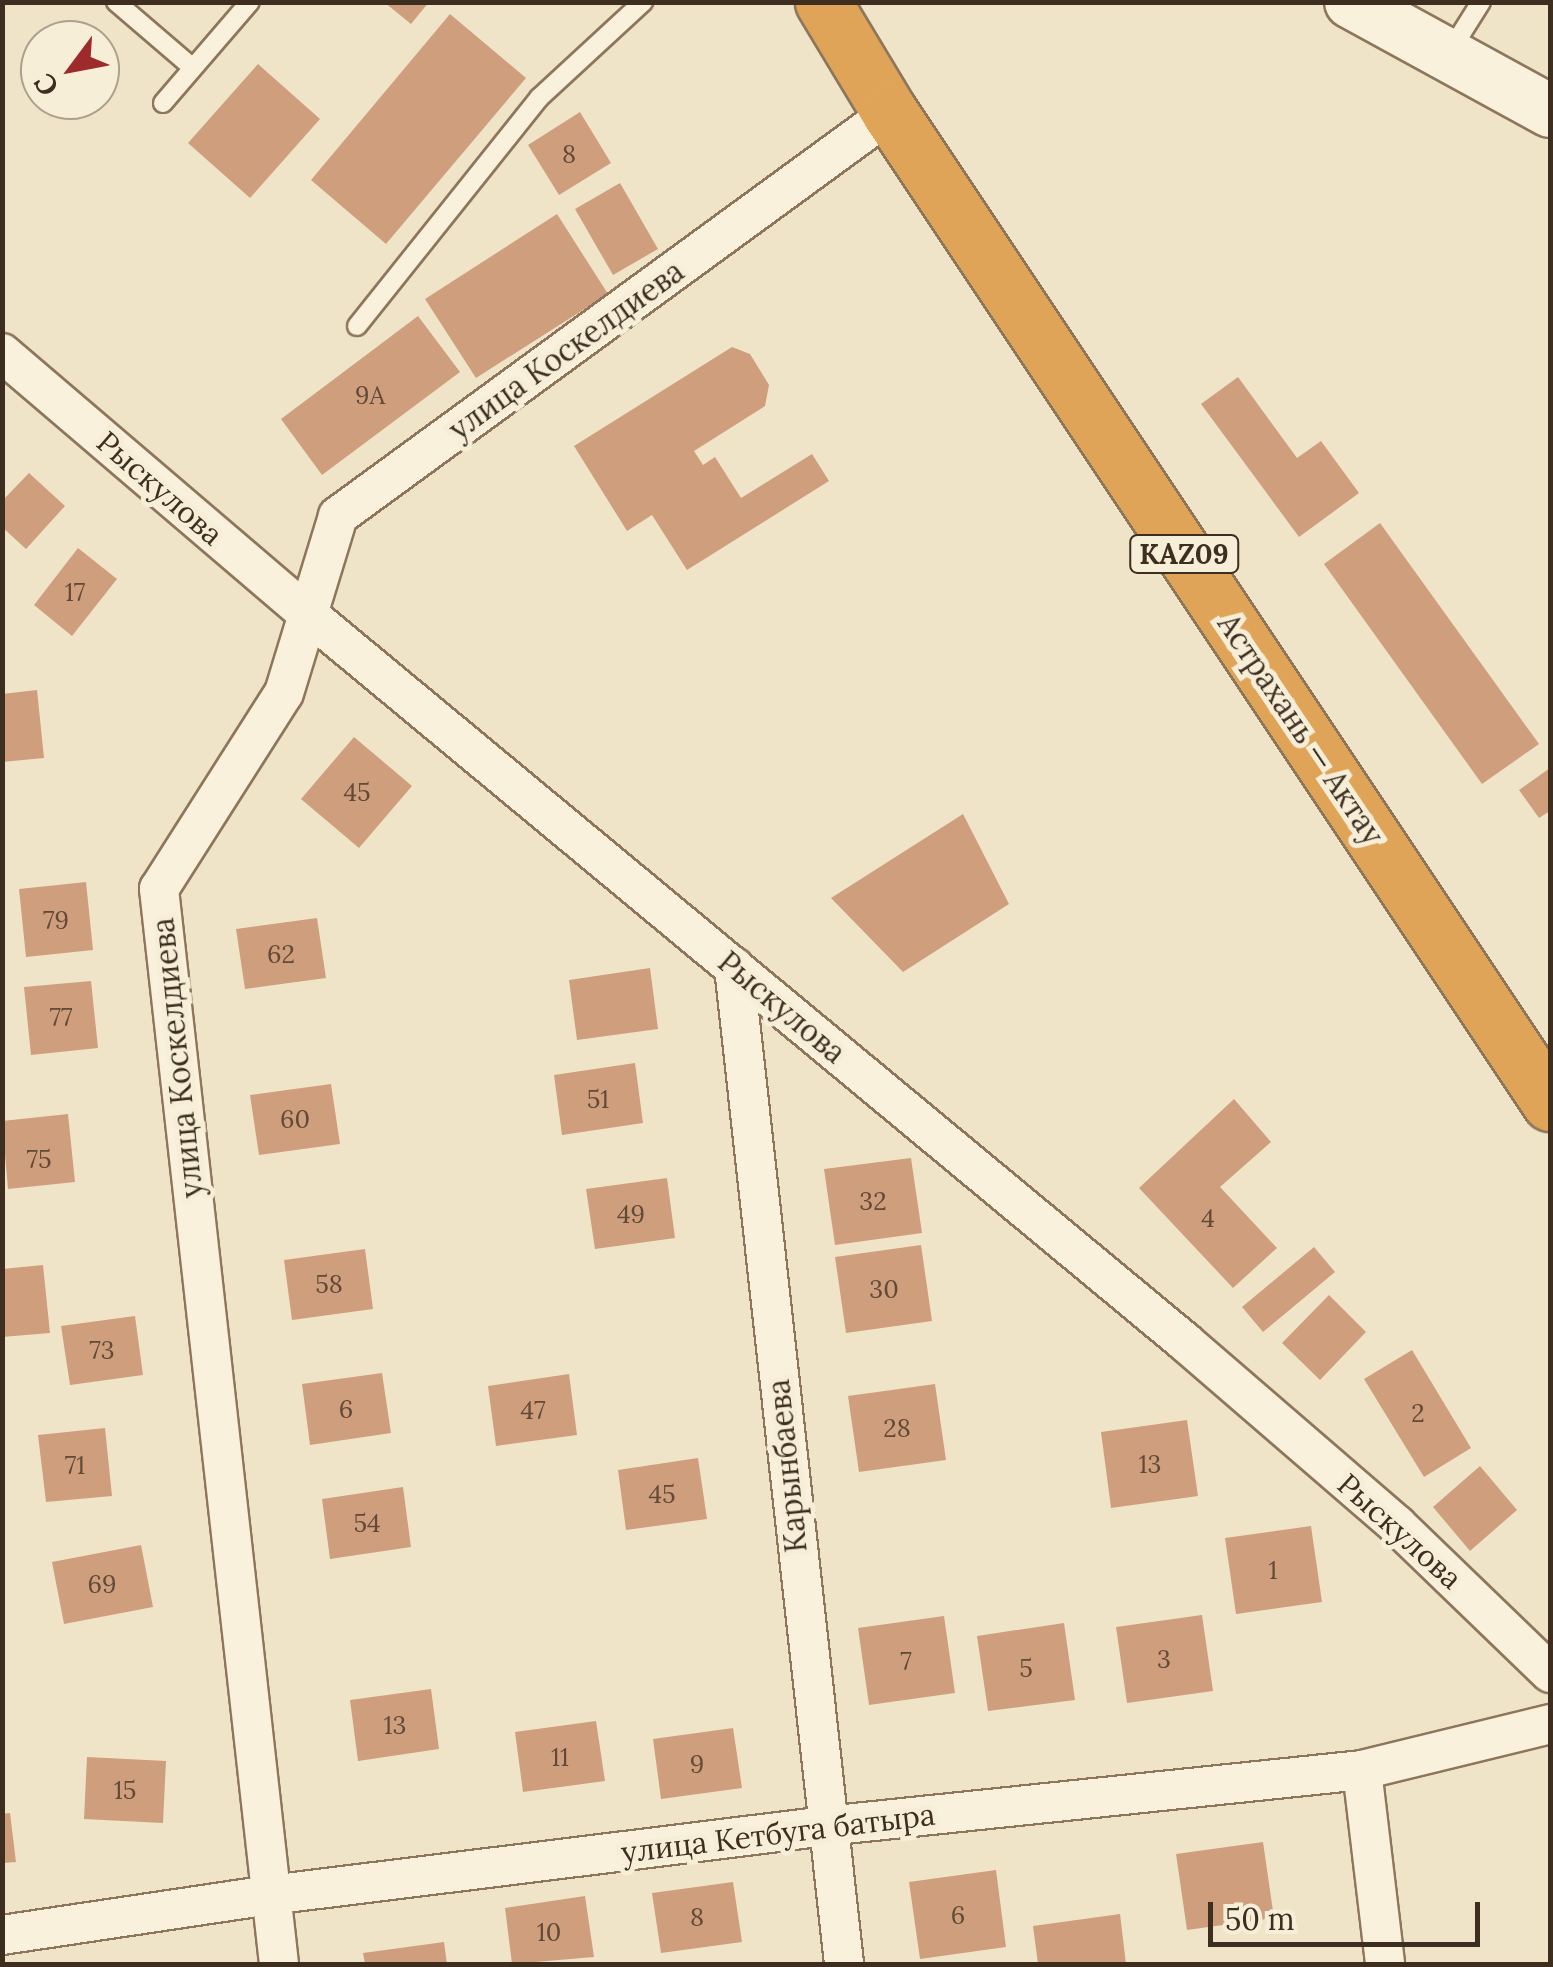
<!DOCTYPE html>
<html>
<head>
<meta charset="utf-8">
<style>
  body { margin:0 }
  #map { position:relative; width:1553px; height:1967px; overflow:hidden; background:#f0e4c8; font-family:Lora,serif }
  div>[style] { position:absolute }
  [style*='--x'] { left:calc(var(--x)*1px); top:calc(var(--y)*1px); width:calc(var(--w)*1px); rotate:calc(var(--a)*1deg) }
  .building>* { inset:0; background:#cf9f7d }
  .roads { filter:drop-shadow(2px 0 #8d765c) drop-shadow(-2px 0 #8d765c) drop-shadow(0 2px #8d765c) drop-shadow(0 -2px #8d765c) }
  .lane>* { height:18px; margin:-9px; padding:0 9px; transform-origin:9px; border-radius:9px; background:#faf1dc }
  .street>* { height:38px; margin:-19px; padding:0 19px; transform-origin:19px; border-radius:19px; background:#faf1dc }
  .secondary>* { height:52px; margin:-26px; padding:0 26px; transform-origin:26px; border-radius:26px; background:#faf1dc }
  .highway>* { height:55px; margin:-27.5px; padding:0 27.5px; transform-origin:27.5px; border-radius:27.5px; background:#e0a458 }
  span { translate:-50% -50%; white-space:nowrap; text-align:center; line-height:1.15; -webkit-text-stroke:10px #f7eed8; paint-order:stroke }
  .number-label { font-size:25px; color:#624a37 }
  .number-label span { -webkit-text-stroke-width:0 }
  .shield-label span { padding:2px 8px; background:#f7eed8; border:2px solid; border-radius:8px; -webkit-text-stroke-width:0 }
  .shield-label { font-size:28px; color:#3d2e20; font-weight:700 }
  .street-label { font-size:30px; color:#3d2e20 }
  .frame { position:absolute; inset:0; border:5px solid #3d2e20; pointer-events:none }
  .north { position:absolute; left:20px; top:20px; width:100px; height:100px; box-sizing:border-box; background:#f7eed8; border:2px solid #ada18e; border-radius:50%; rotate:238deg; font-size:28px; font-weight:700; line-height:40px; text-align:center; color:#3d2e20 }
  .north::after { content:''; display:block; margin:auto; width:35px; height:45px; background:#9e2a2b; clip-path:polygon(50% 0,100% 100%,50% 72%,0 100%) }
  .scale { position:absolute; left:1208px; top:1902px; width:272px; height:45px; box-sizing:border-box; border:5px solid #3d2e20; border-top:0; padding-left:12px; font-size:30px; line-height:35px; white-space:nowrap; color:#3d2e20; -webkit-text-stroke:8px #f7eed8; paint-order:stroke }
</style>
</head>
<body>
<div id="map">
  <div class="building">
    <i style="clip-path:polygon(384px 2px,429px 2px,411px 24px)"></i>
    <i style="clip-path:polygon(450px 14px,526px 78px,386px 244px,311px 180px)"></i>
    <i style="clip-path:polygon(258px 64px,320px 119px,250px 198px,188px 143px)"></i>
    <i style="clip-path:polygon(580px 112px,611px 163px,559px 195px,528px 145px)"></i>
    <i style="clip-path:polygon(620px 183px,658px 249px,613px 275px,575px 209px)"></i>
    <i style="clip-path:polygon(557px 214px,608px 294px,476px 378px,425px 299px)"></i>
    <i style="clip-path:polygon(418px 316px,460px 372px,322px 475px,281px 419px)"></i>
    <i style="clip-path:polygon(732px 347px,750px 354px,769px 385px,765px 406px,694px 451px,703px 465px,715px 457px,741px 498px,812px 454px,829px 481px,687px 570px,652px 515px,627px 531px,574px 446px)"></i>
    <i style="clip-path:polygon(1238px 377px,1297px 458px,1321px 441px,1359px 493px,1299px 537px,1201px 404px)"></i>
    <i style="clip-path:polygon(29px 473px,65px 506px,26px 549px,2px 527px,2px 501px)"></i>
    <i style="clip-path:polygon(1380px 523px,1539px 744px,1482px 784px,1324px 564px)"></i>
    <i style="clip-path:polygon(78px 548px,117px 579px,72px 636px,34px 605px)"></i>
    <i style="clip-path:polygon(37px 690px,44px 758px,2px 762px,2px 694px)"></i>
    <i style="clip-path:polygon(354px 737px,412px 786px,359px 848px,301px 799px)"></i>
    <i style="clip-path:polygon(1550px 768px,1550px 811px,1539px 818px,1519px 790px)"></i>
    <i style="clip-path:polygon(963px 814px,1009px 904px,903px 972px,831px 898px)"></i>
    <i style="clip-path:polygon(86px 882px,93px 950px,26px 957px,19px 889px)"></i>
    <i style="clip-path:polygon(317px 918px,326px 978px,245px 989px,236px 929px)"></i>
    <i style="clip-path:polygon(650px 968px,658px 1029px,577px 1040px,569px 980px)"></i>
    <i style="clip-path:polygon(91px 981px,98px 1048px,31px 1055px,24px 987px)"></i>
    <i style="clip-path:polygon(635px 1063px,643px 1123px,562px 1135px,554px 1075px)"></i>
    <i style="clip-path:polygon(331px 1084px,340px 1144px,259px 1155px,250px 1095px)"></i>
    <i style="clip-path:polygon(1234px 1099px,1271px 1142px,1220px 1187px,1277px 1248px,1233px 1288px,1139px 1188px)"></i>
    <i style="clip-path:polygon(68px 1114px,75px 1182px,8px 1189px,2px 1121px)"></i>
    <i style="clip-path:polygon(911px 1158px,922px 1233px,835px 1245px,824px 1169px)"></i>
    <i style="clip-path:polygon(667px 1178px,675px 1238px,595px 1249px,586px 1189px)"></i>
    <i style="clip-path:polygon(921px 1245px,932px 1321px,846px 1333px,835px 1257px)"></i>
    <i style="clip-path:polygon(1314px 1247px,1335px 1272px,1263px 1332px,1242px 1307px)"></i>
    <i style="clip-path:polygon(365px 1249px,373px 1309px,292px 1320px,284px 1260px)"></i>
    <i style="clip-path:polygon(43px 1265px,50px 1333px,2px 1337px,2px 1269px)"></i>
    <i style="clip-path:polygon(1329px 1295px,1366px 1332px,1320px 1380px,1282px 1343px)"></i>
    <i style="clip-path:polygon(135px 1316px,143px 1375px,70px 1385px,61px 1326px)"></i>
    <i style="clip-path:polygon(1412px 1350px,1471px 1448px,1424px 1477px,1364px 1379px)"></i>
    <i style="clip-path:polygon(382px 1373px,391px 1433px,310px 1445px,302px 1384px)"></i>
    <i style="clip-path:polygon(569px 1374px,577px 1435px,496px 1446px,488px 1386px)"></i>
    <i style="clip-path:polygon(935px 1384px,946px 1460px,859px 1472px,848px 1396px)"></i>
    <i style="clip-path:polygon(1187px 1420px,1198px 1496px,1111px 1508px,1101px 1432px)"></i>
    <i style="clip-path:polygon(105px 1428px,112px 1496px,46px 1502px,38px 1435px)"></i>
    <i style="clip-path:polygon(698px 1458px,707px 1519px,626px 1530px,618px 1470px)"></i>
    <i style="clip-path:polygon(1480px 1466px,1517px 1510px,1470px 1551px,1433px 1507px)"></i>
    <i style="clip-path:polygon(403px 1487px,411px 1547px,330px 1559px,322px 1499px)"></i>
    <i style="clip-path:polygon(1311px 1526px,1322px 1602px,1236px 1614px,1225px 1538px)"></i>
    <i style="clip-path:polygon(141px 1545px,153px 1607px,64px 1624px,52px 1562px)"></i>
    <i style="clip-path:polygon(1202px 1615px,1213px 1691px,1127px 1703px,1116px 1627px)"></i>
    <i style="clip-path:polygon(944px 1616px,955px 1693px,869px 1705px,858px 1628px)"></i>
    <i style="clip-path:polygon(1064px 1623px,1075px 1700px,988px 1711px,977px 1636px)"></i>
    <i style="clip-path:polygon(431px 1689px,439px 1749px,358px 1761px,350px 1700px)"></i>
    <i style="clip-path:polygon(596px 1721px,605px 1781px,523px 1792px,515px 1732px)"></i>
    <i style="clip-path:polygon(733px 1728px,742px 1788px,661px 1799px,653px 1739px)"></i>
    <i style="clip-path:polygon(87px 1757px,166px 1761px,163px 1823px,84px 1819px)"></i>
    <i style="clip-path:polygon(10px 1813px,16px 1862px,2px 1863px,2px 1814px)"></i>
    <i style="clip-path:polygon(1263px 1842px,1274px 1918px,1187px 1930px,1176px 1854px)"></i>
    <i style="clip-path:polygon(996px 1870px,1006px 1947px,920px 1959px,909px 1882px)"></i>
    <i style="clip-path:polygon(733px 1882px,742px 1942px,661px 1953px,652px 1893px)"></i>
    <i style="clip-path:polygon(585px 1896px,594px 1957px,512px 1964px,505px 1908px)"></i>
    <i style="clip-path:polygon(1120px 1914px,1126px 1964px,1038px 1964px,1033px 1926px)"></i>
    <i style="clip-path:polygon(444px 1942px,447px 1964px,365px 1964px,363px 1953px)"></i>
  </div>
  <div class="roads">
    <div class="lane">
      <i style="--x:116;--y:2;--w:101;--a:40.6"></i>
      <i style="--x:1449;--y:53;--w:60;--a:-57.9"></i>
      <i style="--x:163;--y:103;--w:133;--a:-49.3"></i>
      <i style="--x:357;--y:326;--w:292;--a:-51.4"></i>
      <i style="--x:539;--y:98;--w:142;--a:-42.7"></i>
    </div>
    <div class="street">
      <i style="--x:2;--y:353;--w:405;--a:40.5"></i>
      <i style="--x:310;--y:616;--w:1137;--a:39.68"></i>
      <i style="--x:1185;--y:1342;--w:280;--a:40.8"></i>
      <i style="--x:1397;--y:1525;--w:213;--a:44"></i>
      <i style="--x:734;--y:967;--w:1003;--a:83.7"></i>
      <i style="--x:1362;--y:1770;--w:195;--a:83.2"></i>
      <i style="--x:2;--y:1935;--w:271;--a:-8.5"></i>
      <i style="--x:270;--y:1895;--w:560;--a:-7.07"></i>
      <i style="--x:826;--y:1826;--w:539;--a:-5.96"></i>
      <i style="--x:1362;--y:1770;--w:194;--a:-13.7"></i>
      <i style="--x:279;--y:1964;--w:1082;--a:-96.37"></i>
      <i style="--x:159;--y:889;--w:232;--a:-57.5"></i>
      <i style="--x:284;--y:693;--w:185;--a:-73"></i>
      <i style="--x:338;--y:516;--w:683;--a:-36.13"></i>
    </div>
    <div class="secondary">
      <i style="--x:1351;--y:2;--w:227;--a:28.7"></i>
    </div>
    <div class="highway">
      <i style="--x:823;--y:2;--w:130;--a:58.9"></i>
      <i style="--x:890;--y:113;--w:1190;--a:56.31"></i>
    </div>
  </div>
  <div class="number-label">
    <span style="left:569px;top:154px">8</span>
    <span style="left:370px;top:395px">9А</span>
    <span style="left:75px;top:592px">17</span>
    <span style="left:357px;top:792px">45</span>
    <span style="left:56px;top:920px">79</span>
    <span style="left:281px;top:954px">62</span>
    <span style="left:61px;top:1017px">77</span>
    <span style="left:598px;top:1099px">51</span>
    <span style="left:295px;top:1119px">60</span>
    <span style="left:39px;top:1159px">75</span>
    <span style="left:873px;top:1201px">32</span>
    <span style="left:631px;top:1214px">49</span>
    <span style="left:1208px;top:1218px">4</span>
    <span style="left:329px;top:1284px">58</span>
    <span style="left:884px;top:1289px">30</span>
    <span style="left:102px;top:1350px">73</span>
    <span style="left:346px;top:1409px">6</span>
    <span style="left:533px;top:1410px">47</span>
    <span style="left:1418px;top:1413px">2</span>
    <span style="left:897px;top:1428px">28</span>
    <span style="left:1150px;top:1464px">13</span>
    <span style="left:75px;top:1465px">71</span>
    <span style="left:662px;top:1494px">45</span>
    <span style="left:367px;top:1523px">54</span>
    <span style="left:1273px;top:1570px">1</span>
    <span style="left:102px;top:1584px">69</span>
    <span style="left:1164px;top:1659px">3</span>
    <span style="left:906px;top:1661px">7</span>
    <span style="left:1026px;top:1668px">5</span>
    <span style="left:395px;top:1725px">13</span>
    <span style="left:560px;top:1757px">11</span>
    <span style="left:697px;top:1764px">9</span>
    <span style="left:125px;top:1790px">15</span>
    <span style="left:958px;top:1915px">6</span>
    <span style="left:697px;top:1917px">8</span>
    <span style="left:549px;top:1932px">10</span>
  </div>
  <div class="shield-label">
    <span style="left:1184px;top:554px">KAZ09</span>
  </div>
  <div class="street-label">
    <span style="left:566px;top:350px;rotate:-36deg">улица Коскелдиева</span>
    <span style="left:160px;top:488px;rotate:41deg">Рыскулова</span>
    <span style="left:1301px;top:729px;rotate:56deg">Астрахань — Актау</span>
    <span style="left:782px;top:1007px;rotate:40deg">Рыскулова</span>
    <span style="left:177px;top:1058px;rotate:-96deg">улица Коскелдиева</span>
    <span style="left:787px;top:1466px;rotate:-96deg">Карынбаева</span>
    <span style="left:1400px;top:1531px;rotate:42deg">Рыскулова</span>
    <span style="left:778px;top:1833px;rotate:-7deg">улица Кетбуга батыра</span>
  </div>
  <div class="frame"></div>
  <div class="north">С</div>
  <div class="scale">50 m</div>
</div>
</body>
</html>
